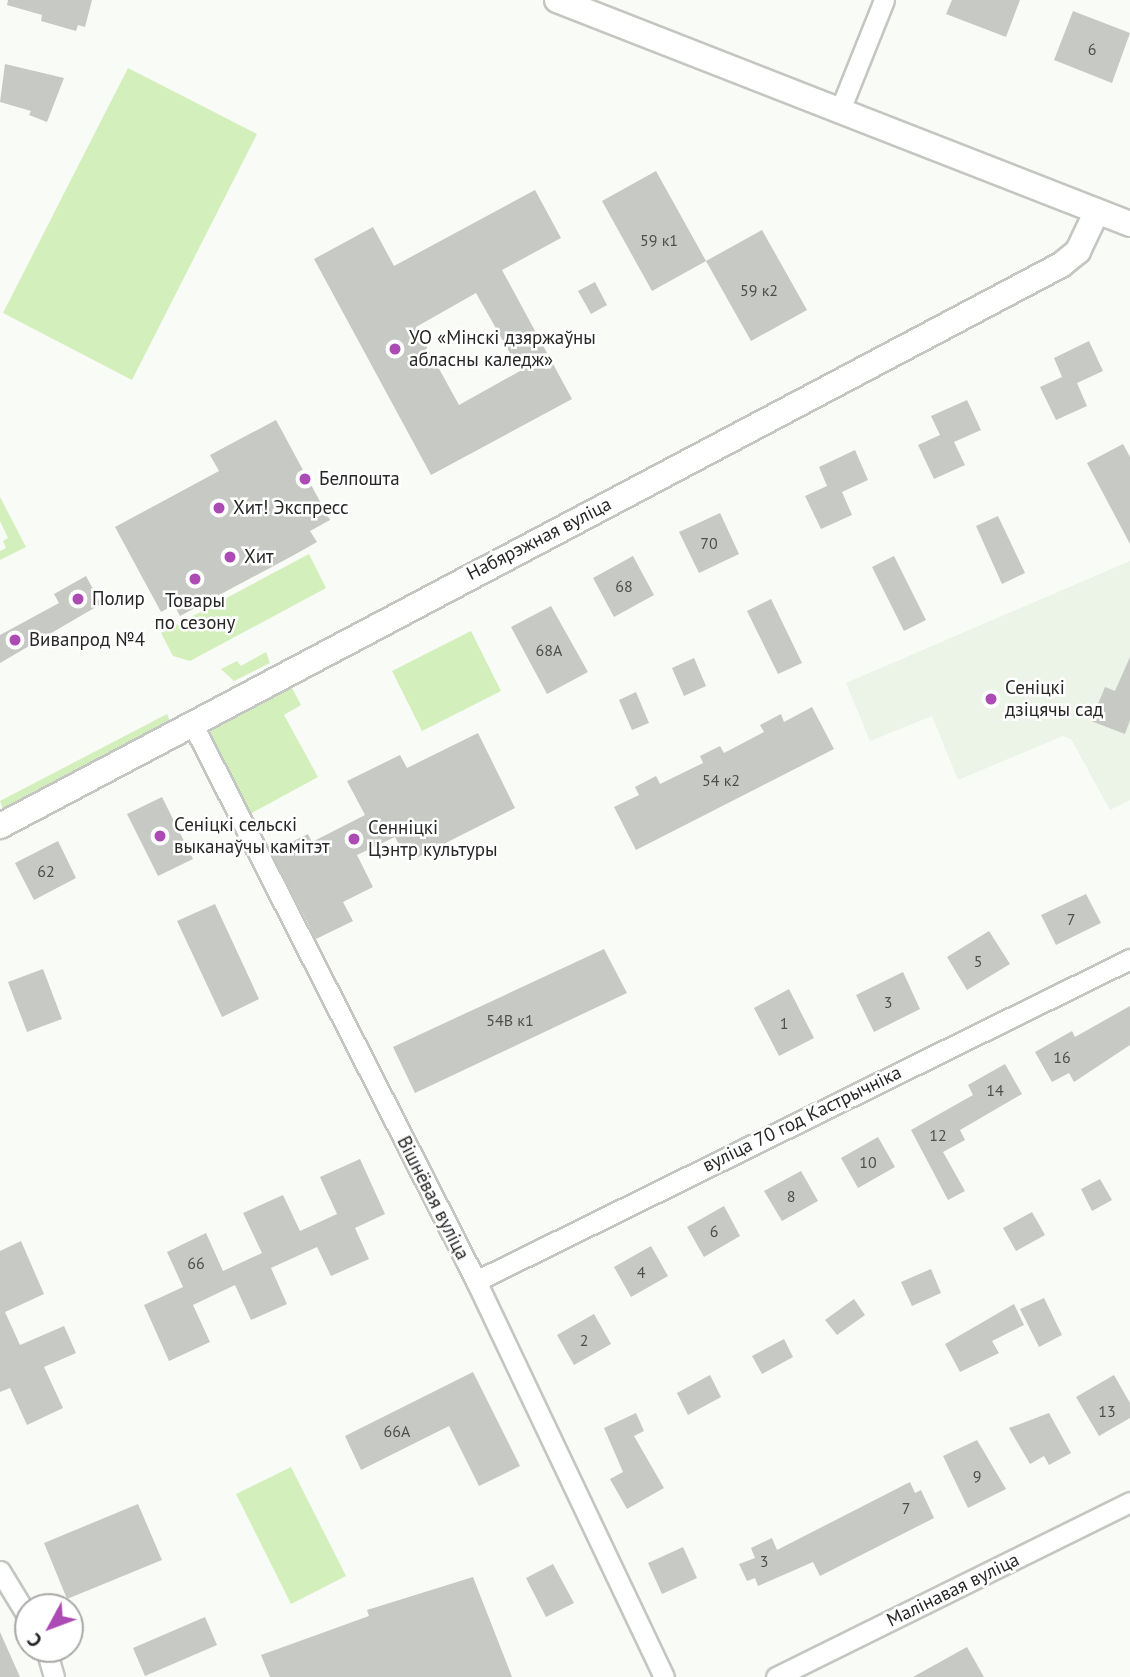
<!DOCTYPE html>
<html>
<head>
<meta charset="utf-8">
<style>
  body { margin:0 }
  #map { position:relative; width:1130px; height:1677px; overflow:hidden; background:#f9fbf7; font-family:"PT Sans",sans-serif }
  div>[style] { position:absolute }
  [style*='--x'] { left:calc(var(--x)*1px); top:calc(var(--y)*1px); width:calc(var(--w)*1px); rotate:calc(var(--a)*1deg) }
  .built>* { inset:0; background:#ecf3e7 }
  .green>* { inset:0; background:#d3efbb }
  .building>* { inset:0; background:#c6c9c4 }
  .roads { filter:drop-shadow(2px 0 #c4c6c2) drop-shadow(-2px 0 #c4c6c2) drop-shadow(0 2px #c4c6c2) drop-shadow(0 -2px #c4c6c2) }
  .minor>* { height:19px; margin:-9.5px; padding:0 9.5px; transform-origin:9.5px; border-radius:9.5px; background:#fff }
  .tertiary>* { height:24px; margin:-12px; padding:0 12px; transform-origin:12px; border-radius:12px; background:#fff }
  .dots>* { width:19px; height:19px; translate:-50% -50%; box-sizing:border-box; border:4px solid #fff; border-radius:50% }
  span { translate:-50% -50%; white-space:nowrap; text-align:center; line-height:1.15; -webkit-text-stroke:5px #fff; paint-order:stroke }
  .number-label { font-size:16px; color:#4f504e }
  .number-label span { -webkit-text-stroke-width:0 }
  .poi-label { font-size:19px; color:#272726 }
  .left { translate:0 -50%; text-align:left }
  .street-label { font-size:19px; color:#272726 }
  .north { position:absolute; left:14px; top:1593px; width:70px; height:70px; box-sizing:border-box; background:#fff; border:2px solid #a9a9a8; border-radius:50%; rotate:229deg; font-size:19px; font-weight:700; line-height:28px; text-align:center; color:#272726 }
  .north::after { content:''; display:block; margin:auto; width:24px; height:32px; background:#ab4bb3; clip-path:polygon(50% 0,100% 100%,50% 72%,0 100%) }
</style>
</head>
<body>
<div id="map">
  <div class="built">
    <i style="clip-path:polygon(1130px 561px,1130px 800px,1110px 810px,1071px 739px,1063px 736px,958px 780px,932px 716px,870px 741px,846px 683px)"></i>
  </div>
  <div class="green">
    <i style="clip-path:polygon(128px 68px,257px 134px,132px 380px,3px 313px)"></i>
    <i style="clip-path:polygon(0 497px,26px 547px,0 560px,0 551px,6px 548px,3px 541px,8px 538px,0 521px)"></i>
    <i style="clip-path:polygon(309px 554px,326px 588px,190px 661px,173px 656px,161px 633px)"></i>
    <i style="clip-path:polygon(471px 631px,501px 691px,422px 731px,392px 671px)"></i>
    <i style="clip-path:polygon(266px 652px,270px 663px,234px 681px,221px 669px,237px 661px,241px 666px)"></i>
    <i style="clip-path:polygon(292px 688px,301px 705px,284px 715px,318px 777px,248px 815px,205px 734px)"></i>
    <i style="clip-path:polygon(167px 714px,172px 726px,5px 815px,0 801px)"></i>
    <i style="clip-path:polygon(291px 1467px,346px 1576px,291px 1604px,236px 1494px)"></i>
  </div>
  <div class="building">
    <i style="clip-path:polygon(8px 0,92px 0,85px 27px,78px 25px,76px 31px,41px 21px,42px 15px,7px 5px)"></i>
    <i style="clip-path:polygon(952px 0,1020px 0,1006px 37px,946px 14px)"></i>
    <i style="clip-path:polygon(1073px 11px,1130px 33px,1112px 83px,1054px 60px)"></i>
    <i style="clip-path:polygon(5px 64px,64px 78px,47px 122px,29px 115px,31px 111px,0 102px)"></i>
    <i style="clip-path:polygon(656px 171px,706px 261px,652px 291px,602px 201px)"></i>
    <i style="clip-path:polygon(evenodd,535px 190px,561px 238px,502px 270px,572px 399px,431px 475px,314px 259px,373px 227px,394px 266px,535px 190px,476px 293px,520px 371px,459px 405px,416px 327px,476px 293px)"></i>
    <i style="clip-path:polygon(762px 230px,807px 310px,751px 341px,706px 261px)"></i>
    <i style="clip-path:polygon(595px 282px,607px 305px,591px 314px,578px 291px)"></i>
    <i style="clip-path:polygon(1089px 341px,1103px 371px,1077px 383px,1087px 406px,1056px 420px,1040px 387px,1062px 377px,1054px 358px)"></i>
    <i style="clip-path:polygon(967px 400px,981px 430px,954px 442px,965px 465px,934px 479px,918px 445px,940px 435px,931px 416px)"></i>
    <i style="clip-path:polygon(276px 420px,330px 520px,310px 531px,317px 542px,294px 555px,180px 616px,174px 605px,161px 612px,115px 527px,219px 471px,210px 455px)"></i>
    <i style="clip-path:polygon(1123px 444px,1130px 457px,1130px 544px,1087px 463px)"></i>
    <i style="clip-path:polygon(855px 450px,868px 480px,842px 492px,852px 515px,821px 529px,805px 496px,827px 486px,819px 467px)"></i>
    <i style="clip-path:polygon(720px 513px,739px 554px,699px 573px,679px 532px)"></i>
    <i style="clip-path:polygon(998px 516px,1025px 573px,1002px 584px,976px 526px)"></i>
    <i style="clip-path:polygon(633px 556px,654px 595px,614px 617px,593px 578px)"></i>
    <i style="clip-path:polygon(894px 556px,926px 620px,904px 631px,872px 567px)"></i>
    <i style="clip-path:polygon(86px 576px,101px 604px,0 663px,0 635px,59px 603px,54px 594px)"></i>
    <i style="clip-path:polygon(771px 599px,802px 663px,778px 674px,747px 611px)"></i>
    <i style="clip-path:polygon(551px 606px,588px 672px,547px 694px,511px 627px)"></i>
    <i style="clip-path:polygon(1130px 657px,1130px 720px,1125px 734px,1091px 721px,1105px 687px,1115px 691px)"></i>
    <i style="clip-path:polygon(694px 658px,706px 686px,684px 696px,672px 668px)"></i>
    <i style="clip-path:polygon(636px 692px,649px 723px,632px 730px,619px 700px)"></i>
    <i style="clip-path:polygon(812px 707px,834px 749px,636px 850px,614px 807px,639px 795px,635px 787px,656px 776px,660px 784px,703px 763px,700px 756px,720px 746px,724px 753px,764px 732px,760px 725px,781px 714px,784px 722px)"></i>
    <i style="clip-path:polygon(478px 733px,515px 808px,408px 862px,395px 837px,357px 855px,373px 887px,343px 902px,353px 921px,316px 939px,271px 852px,308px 834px,312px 842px,365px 815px,347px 781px,400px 755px,407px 768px)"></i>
    <i style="clip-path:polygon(162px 797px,193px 859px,158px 876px,127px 814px)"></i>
    <i style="clip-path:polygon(58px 841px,76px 878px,34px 900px,15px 863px)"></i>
    <i style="clip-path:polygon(1086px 894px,1101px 923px,1056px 945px,1041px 915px)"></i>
    <i style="clip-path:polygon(215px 904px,259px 999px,222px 1017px,177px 921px)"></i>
    <i style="clip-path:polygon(989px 931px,1010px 964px,967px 990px,947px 957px)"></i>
    <i style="clip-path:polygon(604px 949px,627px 993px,415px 1093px,393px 1047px)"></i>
    <i style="clip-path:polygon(43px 969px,62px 1019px,27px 1032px,8px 982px)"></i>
    <i style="clip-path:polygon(903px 972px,920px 1009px,874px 1032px,856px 995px)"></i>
    <i style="clip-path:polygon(789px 989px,814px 1038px,779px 1056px,754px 1008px)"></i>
    <i style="clip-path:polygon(1130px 1006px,1130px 1045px,1074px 1082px,1069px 1073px,1052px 1082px,1035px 1052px,1072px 1031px,1075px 1037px)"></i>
    <i style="clip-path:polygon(1005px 1064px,1022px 1094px,960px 1130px,965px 1140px,943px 1152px,965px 1191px,948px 1200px,911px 1130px,973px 1095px,968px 1085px)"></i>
    <i style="clip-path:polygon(878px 1137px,895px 1167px,858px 1188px,841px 1158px)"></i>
    <i style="clip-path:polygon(360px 1159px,385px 1214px,355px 1228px,369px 1259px,331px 1276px,317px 1247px,271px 1268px,287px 1304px,251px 1320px,235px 1285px,193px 1305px,210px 1342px,169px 1361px,144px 1305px,183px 1287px,167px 1252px,206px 1233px,223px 1271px,262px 1253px,243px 1213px,283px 1195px,300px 1231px,337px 1214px,320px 1177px)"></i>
    <i style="clip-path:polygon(801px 1171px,818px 1201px,782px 1221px,764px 1191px)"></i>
    <i style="clip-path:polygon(1100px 1179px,1112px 1200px,1092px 1211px,1081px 1189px)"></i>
    <i style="clip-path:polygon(724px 1206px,740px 1236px,704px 1257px,687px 1227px)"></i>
    <i style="clip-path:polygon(1032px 1212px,1045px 1235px,1016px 1251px,1003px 1228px)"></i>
    <i style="clip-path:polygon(21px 1241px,44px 1294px,5px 1312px,20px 1345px,64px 1326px,76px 1353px,44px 1367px,63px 1408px,27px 1425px,10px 1388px,0 1392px,0 1251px)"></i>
    <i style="clip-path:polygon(651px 1246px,668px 1276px,631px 1297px,614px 1267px)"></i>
    <i style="clip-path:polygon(931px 1269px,941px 1293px,912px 1306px,901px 1282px)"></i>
    <i style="clip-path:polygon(1044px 1298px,1062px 1335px,1039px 1347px,1020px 1309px)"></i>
    <i style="clip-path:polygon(854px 1299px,865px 1315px,837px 1335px,825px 1320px)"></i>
    <i style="clip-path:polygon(1014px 1304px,1024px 1325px,992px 1341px,999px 1353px,960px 1372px,945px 1344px)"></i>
    <i style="clip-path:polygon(594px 1314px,611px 1344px,574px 1365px,557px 1335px)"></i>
    <i style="clip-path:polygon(784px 1339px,793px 1357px,762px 1374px,752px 1356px)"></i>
    <i style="clip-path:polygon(473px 1372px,520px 1466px,479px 1486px,449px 1426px,361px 1470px,345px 1436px)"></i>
    <i style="clip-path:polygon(710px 1375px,721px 1397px,688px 1415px,677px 1393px)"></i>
    <i style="clip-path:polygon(1114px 1375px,1130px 1403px,1130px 1418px,1099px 1436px,1076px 1397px)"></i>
    <i style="clip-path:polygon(636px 1413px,644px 1431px,634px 1436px,664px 1488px,627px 1509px,610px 1479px,623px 1472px,604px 1428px)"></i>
    <i style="clip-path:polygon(1049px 1413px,1071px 1453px,1049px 1465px,1044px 1456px,1030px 1464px,1009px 1428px)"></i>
    <i style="clip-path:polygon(977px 1440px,1006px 1489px,968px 1508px,943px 1456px)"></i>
    <i style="clip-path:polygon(910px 1482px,915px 1493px,921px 1490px,934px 1518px,820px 1576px,813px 1562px,758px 1586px,755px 1578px,747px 1581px,739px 1564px,755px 1558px,751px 1548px,772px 1538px,777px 1550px)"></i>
    <i style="clip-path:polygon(138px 1504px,162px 1560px,67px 1599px,44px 1543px)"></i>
    <i style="clip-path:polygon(683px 1547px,697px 1578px,662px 1594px,648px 1563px)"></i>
    <i style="clip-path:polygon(553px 1564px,574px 1603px,546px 1617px,526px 1578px)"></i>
    <i style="clip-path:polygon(473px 1577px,512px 1677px,270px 1677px,261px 1655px,369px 1616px,367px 1610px)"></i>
    <i style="clip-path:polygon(205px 1617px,217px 1645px,145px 1676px,133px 1648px)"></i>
    <i style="clip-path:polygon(0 1632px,20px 1677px,0 1677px)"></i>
    <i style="clip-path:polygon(967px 1647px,984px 1677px,913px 1677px)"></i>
  </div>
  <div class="roads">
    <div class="minor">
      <i style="--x:840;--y:110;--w:118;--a:-68.2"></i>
      <i style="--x:193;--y:725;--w:624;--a:63.02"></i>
      <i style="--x:476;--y:1281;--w:438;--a:64.6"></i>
      <i style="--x:476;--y:1281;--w:729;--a:-26.21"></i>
      <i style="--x:0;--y:1571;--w:54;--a:58.7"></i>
      <i style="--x:46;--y:1649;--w:29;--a:74"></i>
      <i style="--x:776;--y:1677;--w:395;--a:-26.3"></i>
    </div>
    <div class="tertiary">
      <i style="--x:557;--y:0;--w:615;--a:21.35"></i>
      <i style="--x:0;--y:826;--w:1200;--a:-27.87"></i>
      <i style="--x:1061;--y:265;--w:22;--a:-39"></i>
      <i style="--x:1078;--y:251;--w:44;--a:-64.6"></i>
    </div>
  </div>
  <div class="dots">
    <i style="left:395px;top:349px;background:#ab4bb3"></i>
    <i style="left:305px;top:479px;background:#ab4bb3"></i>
    <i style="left:219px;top:508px;background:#ab4bb3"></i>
    <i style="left:230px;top:557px;background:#ab4bb3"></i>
    <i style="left:195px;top:579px;background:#ab4bb3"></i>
    <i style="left:78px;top:599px;background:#ab4bb3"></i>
    <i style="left:15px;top:640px;background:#ab4bb3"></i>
    <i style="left:991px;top:699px;background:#ab4bb3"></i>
    <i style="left:160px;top:836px;background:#ab4bb3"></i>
    <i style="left:354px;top:839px;background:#ab4bb3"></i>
  </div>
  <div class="number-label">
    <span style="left:1092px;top:49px">6</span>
    <span style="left:659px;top:240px">59 к1</span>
    <span style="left:759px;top:290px">59 к2</span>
    <span style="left:709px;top:543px">70</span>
    <span style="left:624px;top:586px">68</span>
    <span style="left:549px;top:650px">68А</span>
    <span style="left:721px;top:780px">54 к2</span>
    <span style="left:46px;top:871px">62</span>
    <span style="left:1071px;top:919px">7</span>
    <span style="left:978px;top:961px">5</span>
    <span style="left:888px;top:1002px">3</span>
    <span style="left:510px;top:1020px">54В к1</span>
    <span style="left:784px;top:1023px">1</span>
    <span style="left:1062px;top:1057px">16</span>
    <span style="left:995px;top:1090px">14</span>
    <span style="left:938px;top:1135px">12</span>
    <span style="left:868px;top:1162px">10</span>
    <span style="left:791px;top:1196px">8</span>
    <span style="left:714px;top:1231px">6</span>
    <span style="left:196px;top:1263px">66</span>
    <span style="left:641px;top:1272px">4</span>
    <span style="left:584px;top:1340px">2</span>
    <span style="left:1107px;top:1411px">13</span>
    <span style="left:397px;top:1431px">66А</span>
    <span style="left:977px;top:1476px">9</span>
    <span style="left:906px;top:1508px">7</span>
    <span style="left:764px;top:1561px">3</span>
  </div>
  <div class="poi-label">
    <span class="left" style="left:409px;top:349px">УО «Мінскі дзяржаўны<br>абласны каледж»</span>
    <span class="left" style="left:319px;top:479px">Белпошта</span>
    <span class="left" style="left:233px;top:508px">Хит! Экспресс</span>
    <span class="left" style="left:244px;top:557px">Хит</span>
    <span class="left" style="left:92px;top:599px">Полир</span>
    <span style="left:195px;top:612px">Товары<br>по сезону</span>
    <span class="left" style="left:29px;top:640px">Вивапрод №4</span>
    <span class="left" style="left:1005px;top:699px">Сеніцкі<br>дзіцячы сад</span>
    <span class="left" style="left:174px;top:836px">Сеніцкі сельскі<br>выканаўчы камітэт</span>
    <span class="left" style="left:368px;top:839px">Сенніцкі<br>Цэнтр культуры</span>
  </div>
  <div class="street-label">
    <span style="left:539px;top:539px;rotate:-27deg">Набярэжная вуліца</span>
    <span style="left:802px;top:1119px;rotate:-26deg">вуліца 70 год Кастрычніка</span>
    <span style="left:433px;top:1198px;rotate:63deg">Вішнёвая вуліца</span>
    <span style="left:953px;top:1590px;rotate:-26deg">Малінавая вуліца</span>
  </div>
  <div class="north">С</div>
</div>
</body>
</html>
